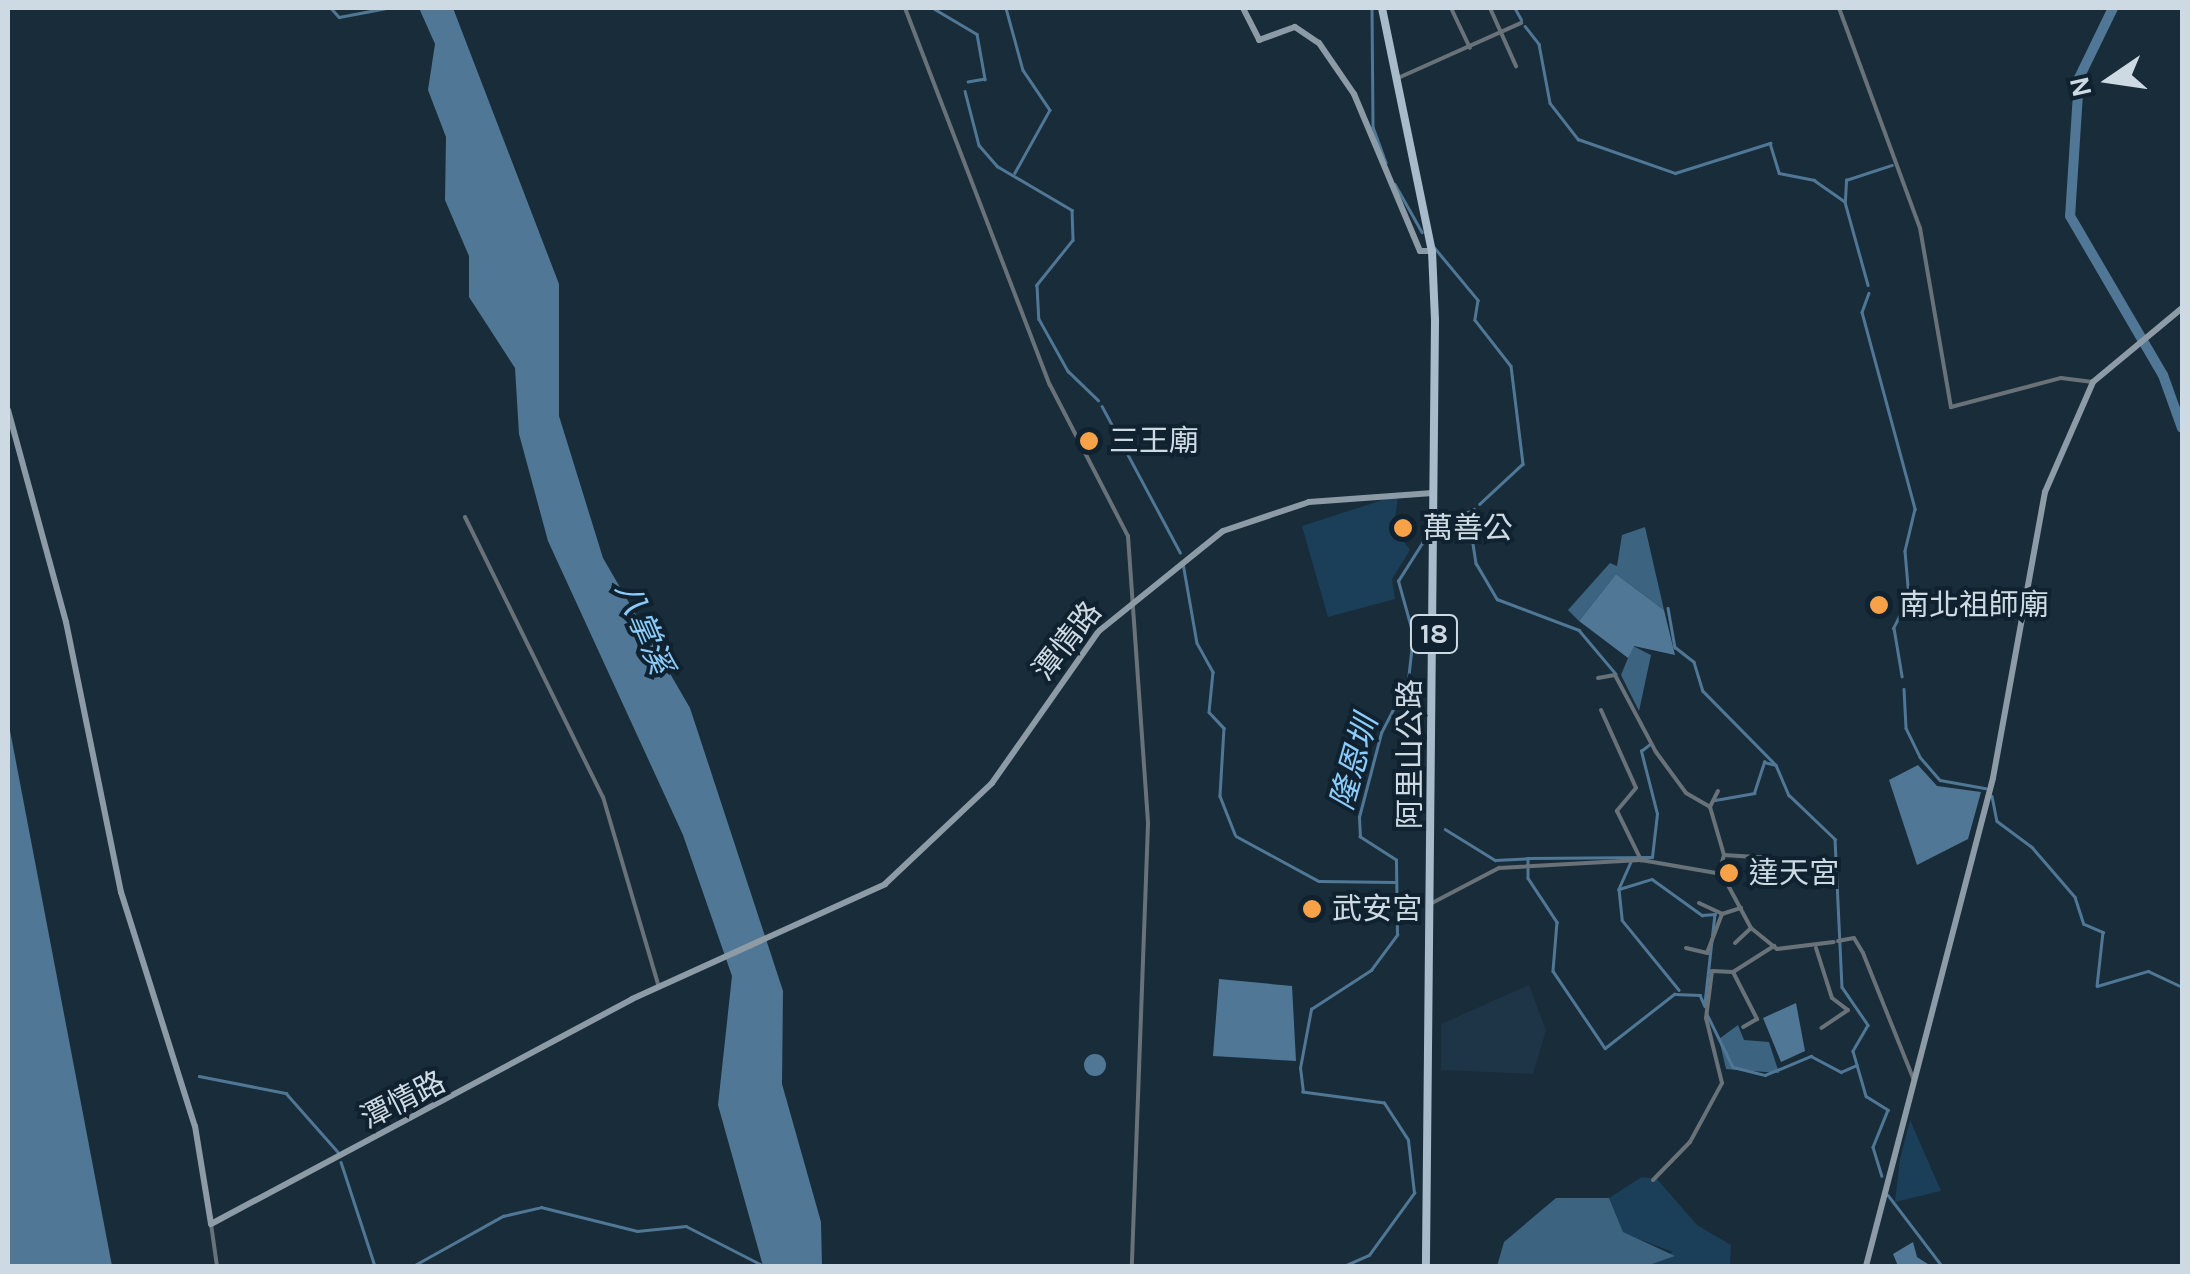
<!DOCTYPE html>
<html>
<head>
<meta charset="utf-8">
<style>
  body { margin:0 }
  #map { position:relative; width:2190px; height:1274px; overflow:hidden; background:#192c39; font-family:Karla,"Noto Sans TC",sans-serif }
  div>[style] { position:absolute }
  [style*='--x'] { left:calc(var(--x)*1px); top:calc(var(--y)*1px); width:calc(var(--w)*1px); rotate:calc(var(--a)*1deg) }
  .built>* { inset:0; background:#1d3547 }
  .green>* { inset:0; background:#1b3f58 }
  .forest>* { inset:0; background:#3c6481 }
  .water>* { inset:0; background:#507896 }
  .round { border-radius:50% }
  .stream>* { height:2.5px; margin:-1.25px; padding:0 1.25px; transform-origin:1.25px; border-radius:1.25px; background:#507896 }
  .river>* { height:10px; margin:-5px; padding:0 5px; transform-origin:5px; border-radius:5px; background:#507896 }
  .street>* { height:4px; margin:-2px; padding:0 2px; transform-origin:2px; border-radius:2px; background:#697279 }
  .secondary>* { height:6px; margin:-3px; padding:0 3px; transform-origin:3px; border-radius:3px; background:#8c9ba6 }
  .primary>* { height:8px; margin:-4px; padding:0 4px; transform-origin:4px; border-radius:4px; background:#a8bbca }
  .dots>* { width:28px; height:28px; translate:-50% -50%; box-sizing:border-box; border:5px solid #10222f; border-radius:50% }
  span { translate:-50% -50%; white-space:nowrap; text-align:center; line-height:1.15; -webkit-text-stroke:8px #10222f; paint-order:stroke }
  .shield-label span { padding:2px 8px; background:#10222f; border:2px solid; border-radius:8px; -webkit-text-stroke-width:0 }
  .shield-label { font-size:28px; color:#cedae3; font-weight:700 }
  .poi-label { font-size:30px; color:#cedae3 }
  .left { translate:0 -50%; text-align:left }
  .street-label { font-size:30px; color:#cedae3 }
  .water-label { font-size:32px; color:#8bccfc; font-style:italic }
  .frame { position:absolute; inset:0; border:10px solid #cedae3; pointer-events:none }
  .north { position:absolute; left:2060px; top:30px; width:100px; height:100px; -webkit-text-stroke:8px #10222f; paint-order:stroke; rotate:257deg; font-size:28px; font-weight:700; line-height:40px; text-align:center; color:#cedae3 }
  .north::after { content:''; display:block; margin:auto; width:35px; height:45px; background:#cedae3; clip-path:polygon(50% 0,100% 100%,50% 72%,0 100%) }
</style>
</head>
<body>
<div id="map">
  <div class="built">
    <i style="clip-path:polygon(1529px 985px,1546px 1030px,1533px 1074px,1441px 1070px,1441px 1024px)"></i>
  </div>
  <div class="green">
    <i style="clip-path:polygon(1398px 495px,1394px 529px,1410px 550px,1392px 579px,1395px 599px,1328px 617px,1302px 526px)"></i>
    <i style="clip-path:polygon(1910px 1120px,1941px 1191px,1895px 1202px,1900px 1159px)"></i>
    <i style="clip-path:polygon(1642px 1177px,1657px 1179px,1697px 1225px,1731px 1245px,1730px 1266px,1646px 1266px,1673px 1252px,1623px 1233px,1609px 1198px)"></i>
  </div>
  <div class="forest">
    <i style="clip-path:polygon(1645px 527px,1664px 610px,1616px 574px,1579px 621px,1568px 610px,1610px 563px,1617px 566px,1622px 535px)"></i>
    <i style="clip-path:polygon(1633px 646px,1651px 655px,1639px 711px,1621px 675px)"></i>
    <i style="clip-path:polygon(1738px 1025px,1744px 1040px,1769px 1042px,1779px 1073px,1726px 1069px,1719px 1039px)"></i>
    <i style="clip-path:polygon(1556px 1198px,1609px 1198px,1623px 1232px,1675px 1256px,1646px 1266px,1497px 1266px,1504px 1242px)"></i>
  </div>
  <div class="water">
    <i style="clip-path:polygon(419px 8px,453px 8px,559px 284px,559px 416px,603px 558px,690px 708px,783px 991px,782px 1084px,821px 1222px,822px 1266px,763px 1266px,718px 1105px,732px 976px,683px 835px,548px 541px,519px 434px,515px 368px,469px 297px,469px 256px,445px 200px,446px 137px,428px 90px,435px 44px)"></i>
    <i style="clip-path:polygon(1616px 574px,1664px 610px,1675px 655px,1634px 646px,1628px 658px,1579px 621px)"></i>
    <i style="clip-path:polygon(8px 720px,112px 1266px,8px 1266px)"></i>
    <i style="clip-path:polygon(1918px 765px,1937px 786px,1981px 792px,1968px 839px,1917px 865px,1889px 780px)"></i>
    <i style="clip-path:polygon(1219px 979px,1292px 986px,1296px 1061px,1213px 1056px)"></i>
    <i style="clip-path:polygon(1796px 1003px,1805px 1051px,1781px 1062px,1763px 1018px)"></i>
    <i class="round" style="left:1084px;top:1054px;width:22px;height:22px"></i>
    <i style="clip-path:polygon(1913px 1242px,1917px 1257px,1931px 1266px,1898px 1266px,1893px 1254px)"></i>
  </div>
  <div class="stream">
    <i style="--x:331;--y:8;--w:12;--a:48"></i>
    <i style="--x:339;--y:17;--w:48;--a:-10.8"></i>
    <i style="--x:933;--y:8;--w:51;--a:30.6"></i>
    <i style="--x:977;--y:34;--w:46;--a:79.9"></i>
    <i style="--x:985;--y:79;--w:17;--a:170"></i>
    <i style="--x:1006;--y:8;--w:64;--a:74.7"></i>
    <i style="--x:1023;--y:70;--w:48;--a:56"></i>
    <i style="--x:1050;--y:110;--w:72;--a:119.1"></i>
    <i style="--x:1372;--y:8;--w:119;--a:89.5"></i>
    <i style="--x:1373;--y:127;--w:38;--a:70"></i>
    <i style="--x:1515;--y:8;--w:13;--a:61"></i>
    <i style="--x:1525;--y:26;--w:23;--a:52"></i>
    <i style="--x:1539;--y:44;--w:60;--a:79.4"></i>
    <i style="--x:1550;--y:103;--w:46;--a:52.1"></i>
    <i style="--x:1578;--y:139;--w:103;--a:19.3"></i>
    <i style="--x:1675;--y:173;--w:100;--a:-17.5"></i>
    <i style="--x:1770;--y:143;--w:31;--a:73"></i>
    <i style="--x:1779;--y:173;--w:36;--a:11"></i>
    <i style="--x:1814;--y:180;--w:38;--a:35"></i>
    <i style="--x:1845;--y:202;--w:86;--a:74.5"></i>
    <i style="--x:965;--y:91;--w:56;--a:75.5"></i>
    <i style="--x:979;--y:145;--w:28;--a:49"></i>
    <i style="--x:997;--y:166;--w:87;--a:30.4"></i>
    <i style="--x:1072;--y:210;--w:30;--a:88"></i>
    <i style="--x:1073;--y:240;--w:58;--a:128.7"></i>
    <i style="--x:1037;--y:285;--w:34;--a:87"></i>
    <i style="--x:1039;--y:319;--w:60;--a:60.9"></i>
    <i style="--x:1068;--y:371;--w:42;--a:44"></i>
    <i style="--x:1395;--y:184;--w:55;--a:60.6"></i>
    <i style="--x:1845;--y:200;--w:20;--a:-87"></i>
    <i style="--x:1846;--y:180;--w:48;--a:-18.1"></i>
    <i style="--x:1434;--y:247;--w:69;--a:50.3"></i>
    <i style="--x:1478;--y:300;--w:20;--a:99"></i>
    <i style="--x:1475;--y:320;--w:58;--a:52"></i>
    <i style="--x:1511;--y:366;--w:99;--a:83"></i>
    <i style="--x:1523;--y:464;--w:59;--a:137.1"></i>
    <i style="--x:1869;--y:293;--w:20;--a:110"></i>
    <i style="--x:1862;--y:312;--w:204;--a:74.9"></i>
    <i style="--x:1915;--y:509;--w:43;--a:103.4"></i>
    <i style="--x:1905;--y:551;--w:47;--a:85.1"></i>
    <i style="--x:1909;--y:598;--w:34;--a:117"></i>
    <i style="--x:1894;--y:628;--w:49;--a:80.5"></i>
    <i style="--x:1102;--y:406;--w:166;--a:61.9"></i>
    <i style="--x:1468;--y:512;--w:52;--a:81.1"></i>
    <i style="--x:1476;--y:563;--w:42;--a:59.7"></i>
    <i style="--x:1497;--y:599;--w:88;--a:20.7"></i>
    <i style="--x:1579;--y:630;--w:57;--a:49.9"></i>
    <i style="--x:1438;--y:527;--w:40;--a:-26.6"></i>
    <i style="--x:1183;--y:563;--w:81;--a:80.1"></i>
    <i style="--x:1197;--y:643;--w:33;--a:61"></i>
    <i style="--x:1213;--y:672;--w:40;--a:95.7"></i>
    <i style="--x:1209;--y:712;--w:22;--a:47"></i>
    <i style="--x:1224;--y:728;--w:68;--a:93.4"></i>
    <i style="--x:1220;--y:796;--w:41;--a:68.5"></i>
    <i style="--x:1668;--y:608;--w:40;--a:80"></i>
    <i style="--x:1675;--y:647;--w:24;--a:38"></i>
    <i style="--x:1694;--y:662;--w:30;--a:73"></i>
    <i style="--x:1703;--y:691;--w:103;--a:45.4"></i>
    <i style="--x:1904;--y:689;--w:39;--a:87"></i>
    <i style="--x:1906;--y:728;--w:32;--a:64"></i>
    <i style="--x:1920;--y:757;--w:30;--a:49"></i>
    <i style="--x:1940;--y:780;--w:46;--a:10.1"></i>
    <i style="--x:1992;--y:796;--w:25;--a:79"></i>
    <i style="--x:1997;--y:821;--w:44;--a:36.6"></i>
    <i style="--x:2032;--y:847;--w:66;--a:49.3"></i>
    <i style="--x:2075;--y:897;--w:28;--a:72"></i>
    <i style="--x:2084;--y:924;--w:21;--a:23"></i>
    <i style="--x:2103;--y:932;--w:54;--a:96.3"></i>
    <i style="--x:2097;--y:986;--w:53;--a:-16.4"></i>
    <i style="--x:2148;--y:971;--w:38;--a:25"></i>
    <i style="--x:1715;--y:800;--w:40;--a:-10"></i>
    <i style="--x:1754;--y:793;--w:33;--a:-72"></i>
    <i style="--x:1764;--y:762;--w:12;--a:14"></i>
    <i style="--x:1776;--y:765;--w:33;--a:67"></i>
    <i style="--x:1789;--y:795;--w:64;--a:43.7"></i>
    <i style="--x:1835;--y:839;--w:148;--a:87.3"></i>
    <i style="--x:1842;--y:987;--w:46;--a:55.6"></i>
    <i style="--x:1868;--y:1025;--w:30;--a:120"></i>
    <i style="--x:1853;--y:1051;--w:47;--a:73.9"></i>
    <i style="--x:1866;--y:1096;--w:26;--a:32"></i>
    <i style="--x:1888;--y:1110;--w:40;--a:112"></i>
    <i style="--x:1873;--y:1147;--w:30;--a:73"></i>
    <i style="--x:1445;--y:829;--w:59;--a:31.8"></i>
    <i style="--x:1495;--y:860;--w:33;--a:-3"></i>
    <i style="--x:1528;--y:858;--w:20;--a:90"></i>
    <i style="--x:1528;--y:878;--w:53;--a:56.6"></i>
    <i style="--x:1557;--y:922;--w:49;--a:94.7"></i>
    <i style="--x:1553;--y:971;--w:93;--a:56"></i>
    <i style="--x:1605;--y:1048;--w:88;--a:-38"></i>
    <i style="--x:1674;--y:994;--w:26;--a:2"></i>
    <i style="--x:1700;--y:995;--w:12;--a:66"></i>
    <i style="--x:1236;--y:836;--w:94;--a:28.5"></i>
    <i style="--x:1319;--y:881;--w:75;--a:0.8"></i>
    <i style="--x:1529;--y:858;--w:123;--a:-0.5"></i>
    <i style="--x:1652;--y:857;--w:43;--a:-83.4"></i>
    <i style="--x:1657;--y:814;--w:65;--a:-104.3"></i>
    <i style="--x:1641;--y:751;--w:11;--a:-38"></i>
    <i style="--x:1631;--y:862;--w:30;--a:114"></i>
    <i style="--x:1619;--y:889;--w:31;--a:84"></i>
    <i style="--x:1622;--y:920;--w:90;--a:50.8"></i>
    <i style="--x:1619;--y:889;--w:34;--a:-17"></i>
    <i style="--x:1652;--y:879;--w:62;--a:35.8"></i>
    <i style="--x:1702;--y:915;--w:13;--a:-4"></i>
    <i style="--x:1715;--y:914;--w:90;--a:96.4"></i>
    <i style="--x:1707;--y:1014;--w:59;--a:63.9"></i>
    <i style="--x:1733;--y:1067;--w:33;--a:14"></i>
    <i style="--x:1765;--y:1075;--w:50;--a:-22.4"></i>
    <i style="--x:1811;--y:1056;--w:34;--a:28"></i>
    <i style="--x:1841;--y:1072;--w:17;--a:-24"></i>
    <i style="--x:199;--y:1076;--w:89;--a:11.1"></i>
    <i style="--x:286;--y:1093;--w:79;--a:48.6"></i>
    <i style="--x:341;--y:1162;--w:109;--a:71.9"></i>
    <i style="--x:1888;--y:1195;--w:89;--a:52.7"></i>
    <i style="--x:413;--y:1266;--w:103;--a:-29.1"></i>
    <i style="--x:503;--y:1216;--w:39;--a:-13"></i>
    <i style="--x:541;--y:1207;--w:99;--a:14"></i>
    <i style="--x:637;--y:1231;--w:49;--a:-5.8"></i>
    <i style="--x:686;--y:1226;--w:88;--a:27.1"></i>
    <i style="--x:1344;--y:1266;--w:27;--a:-24"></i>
    <i style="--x:1369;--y:1255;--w:77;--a:-54"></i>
    <i style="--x:1414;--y:1193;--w:53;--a:-96.5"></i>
    <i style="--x:1408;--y:1140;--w:44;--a:-123"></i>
    <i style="--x:1384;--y:1103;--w:82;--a:-172.3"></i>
    <i style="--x:1303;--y:1092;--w:24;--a:-97"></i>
    <i style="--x:1300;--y:1068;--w:60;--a:-79.4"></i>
    <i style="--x:1311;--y:1009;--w:72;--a:-33"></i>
    <i style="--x:1371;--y:970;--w:44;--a:-53.4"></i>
    <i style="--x:1397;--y:935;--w:75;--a:-90.8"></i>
    <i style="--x:1396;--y:860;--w:43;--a:-147.4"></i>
    <i style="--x:1360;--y:837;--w:20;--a:-93"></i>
    <i style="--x:1359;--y:817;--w:87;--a:-75.3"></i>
    <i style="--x:1381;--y:733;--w:59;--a:-63"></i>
    <i style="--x:1408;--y:680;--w:45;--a:-83.7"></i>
    <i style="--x:1413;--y:635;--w:56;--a:-105.5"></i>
    <i style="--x:1398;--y:581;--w:58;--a:-57.7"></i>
  </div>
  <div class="river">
    <i style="--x:2113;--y:8;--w:78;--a:115.9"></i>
    <i style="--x:2079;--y:78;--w:138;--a:93.7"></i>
    <i style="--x:2070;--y:216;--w:184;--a:59.7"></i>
    <i style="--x:2163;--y:375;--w:56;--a:70.3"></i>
  </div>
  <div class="street">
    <i style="--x:905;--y:8;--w:404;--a:69"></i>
    <i style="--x:1050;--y:385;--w:170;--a:62.7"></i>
    <i style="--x:1128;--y:536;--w:289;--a:86"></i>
    <i style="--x:1148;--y:824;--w:442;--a:92.1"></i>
    <i style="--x:1451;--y:8;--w:44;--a:64.6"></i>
    <i style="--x:1490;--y:8;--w:64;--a:65.9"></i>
    <i style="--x:1839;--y:8;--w:234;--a:69.8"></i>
    <i style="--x:1920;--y:228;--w:182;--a:80.2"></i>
    <i style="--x:1951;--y:407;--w:114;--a:-14.8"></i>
    <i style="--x:2061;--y:378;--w:32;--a:7"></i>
    <i style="--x:1398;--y:78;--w:135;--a:-24.1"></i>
    <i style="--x:465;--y:517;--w:312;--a:63.8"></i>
    <i style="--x:603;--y:797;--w:195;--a:73.6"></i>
    <i style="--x:1598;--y:678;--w:17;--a:-10"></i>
    <i style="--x:1615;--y:675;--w:87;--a:62"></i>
    <i style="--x:1656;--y:752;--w:51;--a:53.8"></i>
    <i style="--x:1686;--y:793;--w:28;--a:30"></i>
    <i style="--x:1601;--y:710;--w:85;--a:65.8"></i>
    <i style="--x:1636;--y:788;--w:30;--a:130"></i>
    <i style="--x:1617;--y:811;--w:55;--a:63.9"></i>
    <i style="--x:1718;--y:791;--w:18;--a:117"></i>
    <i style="--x:1710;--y:807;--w:50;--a:73.7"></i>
    <i style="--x:1724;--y:855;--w:20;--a:105"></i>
    <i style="--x:1724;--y:855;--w:108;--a:3.7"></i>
    <i style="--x:1432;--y:903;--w:76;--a:-27.6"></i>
    <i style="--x:1499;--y:868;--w:142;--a:-3.2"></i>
    <i style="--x:1641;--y:860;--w:82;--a:9.8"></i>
    <i style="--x:1722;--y:874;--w:61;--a:61.8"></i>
    <i style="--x:1751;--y:928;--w:33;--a:39"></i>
    <i style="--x:1777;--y:949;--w:57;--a:-7"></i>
    <i style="--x:1699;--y:903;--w:26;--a:25"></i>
    <i style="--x:1838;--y:941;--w:16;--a:-11"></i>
    <i style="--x:1854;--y:938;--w:17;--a:59"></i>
    <i style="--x:1863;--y:953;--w:135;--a:68.2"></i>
    <i style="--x:1735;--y:943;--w:22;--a:-43"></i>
    <i style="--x:1686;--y:948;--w:22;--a:13"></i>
    <i style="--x:1707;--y:953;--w:42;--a:-69"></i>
    <i style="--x:1722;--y:914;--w:20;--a:-18"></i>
    <i style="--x:1816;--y:948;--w:52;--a:72.3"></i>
    <i style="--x:1832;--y:998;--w:20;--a:37"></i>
    <i style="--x:1848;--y:1010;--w:32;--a:146"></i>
    <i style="--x:1733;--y:972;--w:53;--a:62.9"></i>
    <i style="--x:1757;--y:1019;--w:16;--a:150"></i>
    <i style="--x:1653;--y:1180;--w:53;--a:-45.8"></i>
    <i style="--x:1690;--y:1142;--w:67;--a:-61.5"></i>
    <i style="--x:1722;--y:1083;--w:67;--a:-103.8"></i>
    <i style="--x:1706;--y:1018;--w:47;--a:-82.7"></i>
    <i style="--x:1712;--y:971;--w:21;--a:3"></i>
    <i style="--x:1733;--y:972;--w:49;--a:-32.4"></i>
    <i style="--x:211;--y:1224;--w:42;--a:81.9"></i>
  </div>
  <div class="secondary">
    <i style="--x:1243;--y:8;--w:36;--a:63"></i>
    <i style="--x:1259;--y:40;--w:38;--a:-20"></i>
    <i style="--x:1295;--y:27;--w:29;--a:34"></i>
    <i style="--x:1319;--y:43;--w:62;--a:55.5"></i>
    <i style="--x:1354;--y:94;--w:170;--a:67.2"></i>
    <i style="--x:1420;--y:251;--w:12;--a:0"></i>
    <i style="--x:8;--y:410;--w:220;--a:74.7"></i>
    <i style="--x:66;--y:622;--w:276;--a:78.5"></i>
    <i style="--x:121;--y:892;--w:245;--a:72.5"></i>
    <i style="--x:195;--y:1126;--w:99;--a:80.7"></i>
    <i style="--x:211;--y:1224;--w:477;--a:-28.1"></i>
    <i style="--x:632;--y:999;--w:278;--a:-24.4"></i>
    <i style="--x:885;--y:884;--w:147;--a:-43.3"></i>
    <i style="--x:992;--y:783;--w:186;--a:-54.9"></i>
    <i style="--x:1099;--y:631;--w:159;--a:-38.9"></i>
    <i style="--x:1223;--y:531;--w:91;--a:-18.6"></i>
    <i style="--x:1309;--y:502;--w:124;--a:-4.2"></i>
    <i style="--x:1866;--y:1266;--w:504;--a:-75.41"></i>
    <i style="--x:1993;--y:778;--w:291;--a:-79.7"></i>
    <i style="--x:2045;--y:492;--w:120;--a:-66.4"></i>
    <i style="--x:2093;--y:382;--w:116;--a:-39.7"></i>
  </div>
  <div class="primary">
    <i style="--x:1382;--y:8;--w:248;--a:78.4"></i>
    <i style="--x:1432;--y:251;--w:69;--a:87.5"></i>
    <i style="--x:1435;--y:320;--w:946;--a:90.55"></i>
  </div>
  <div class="dots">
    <i style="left:1089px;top:441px;background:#f7a149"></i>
    <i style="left:1403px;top:528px;background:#f7a149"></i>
    <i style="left:1879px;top:605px;background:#f7a149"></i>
    <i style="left:1729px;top:873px;background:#f7a149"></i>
    <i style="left:1312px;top:909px;background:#f7a149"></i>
  </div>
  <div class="shield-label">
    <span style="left:1434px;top:634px">18</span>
  </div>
  <div class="poi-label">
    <span class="left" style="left:1109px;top:441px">三王廟</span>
    <span class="left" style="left:1423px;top:528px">萬善公</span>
    <span class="left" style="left:1899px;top:605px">南北祖師廟</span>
    <span class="left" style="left:1749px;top:873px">達天宮</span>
    <span class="left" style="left:1332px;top:909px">武安宮</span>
  </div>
  <div class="street-label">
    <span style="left:1067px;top:641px;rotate:-52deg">潭情路</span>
    <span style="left:1410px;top:754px;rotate:-90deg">阿里山公路</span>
    <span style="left:403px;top:1100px;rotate:-27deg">潭情路</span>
  </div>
  <div class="water-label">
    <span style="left:643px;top:628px;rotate:67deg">八掌溪</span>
    <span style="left:1355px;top:763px;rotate:-74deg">隆恩圳</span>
  </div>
  <div class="frame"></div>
  <div class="north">N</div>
</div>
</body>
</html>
